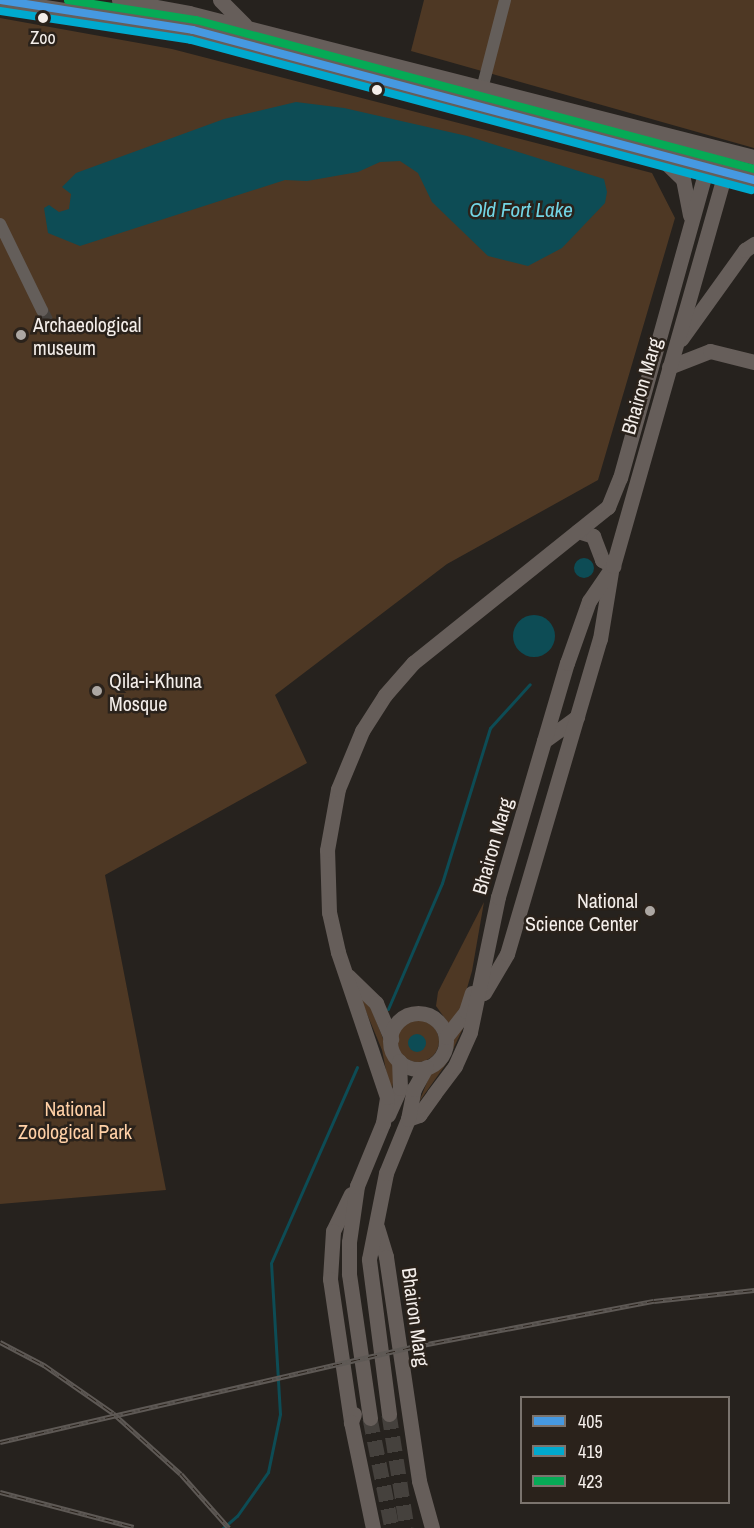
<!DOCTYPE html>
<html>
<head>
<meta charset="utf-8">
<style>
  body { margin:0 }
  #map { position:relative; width:754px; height:1528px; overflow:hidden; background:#26221e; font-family:"Archivo Narrow",sans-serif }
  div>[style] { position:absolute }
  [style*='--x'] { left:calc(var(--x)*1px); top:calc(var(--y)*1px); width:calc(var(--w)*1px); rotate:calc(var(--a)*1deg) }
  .green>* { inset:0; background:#4e3824 }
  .round { border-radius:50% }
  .water>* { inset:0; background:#0d4c55 }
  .stream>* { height:3px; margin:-1.5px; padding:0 1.5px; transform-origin:1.5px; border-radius:1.5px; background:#0d4c55 }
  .minor-tunnel>* { height:12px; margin-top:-6px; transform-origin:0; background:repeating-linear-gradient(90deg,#45413d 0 12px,transparent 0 18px) }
  .major-tunnel>* { height:15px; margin-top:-7.5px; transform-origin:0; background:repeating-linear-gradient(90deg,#45413d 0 15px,transparent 0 23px) }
  .minor>* { height:12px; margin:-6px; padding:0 6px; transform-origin:6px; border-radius:6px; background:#645e5a }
  .major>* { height:15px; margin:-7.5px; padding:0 7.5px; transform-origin:7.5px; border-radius:7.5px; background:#665e5a }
  .major>.ring { margin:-7.5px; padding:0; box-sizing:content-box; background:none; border:15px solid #665e5a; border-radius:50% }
  .rail>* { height:5px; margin-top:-2.5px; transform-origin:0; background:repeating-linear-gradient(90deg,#2a221b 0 9px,#5e5955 0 18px); box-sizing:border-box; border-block:2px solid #5e5955 }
  .bus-1>* { height:8px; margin:-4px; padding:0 4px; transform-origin:4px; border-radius:4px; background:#4699e1 }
  .bus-2>* { height:8px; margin:-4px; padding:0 4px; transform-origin:4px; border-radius:4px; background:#00a9ce }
  .bus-3>* { height:8px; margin:-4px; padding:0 4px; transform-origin:4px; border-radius:4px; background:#06aa56 }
  .dots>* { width:16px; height:16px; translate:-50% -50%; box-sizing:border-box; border:3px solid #2a221b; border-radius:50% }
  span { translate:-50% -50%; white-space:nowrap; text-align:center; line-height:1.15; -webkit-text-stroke:5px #2a221b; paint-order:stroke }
  .bus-label { font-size:18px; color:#f4eeea }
  .poi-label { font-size:20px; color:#f4eeea }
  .left { translate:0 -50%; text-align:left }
  .right { translate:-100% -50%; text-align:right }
  .street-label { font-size:20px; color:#f4eeea }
  .park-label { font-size:20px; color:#ffd0a6 }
  .water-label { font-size:21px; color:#72d5e5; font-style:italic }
  .legend { position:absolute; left:520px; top:1396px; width:210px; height:108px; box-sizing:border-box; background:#2a221b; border:2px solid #7b746e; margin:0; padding:8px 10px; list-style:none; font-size:18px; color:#f4eeea }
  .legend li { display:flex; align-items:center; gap:12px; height:30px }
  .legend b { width:30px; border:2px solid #7b746e }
</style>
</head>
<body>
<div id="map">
  <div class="green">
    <i style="clip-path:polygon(424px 0,754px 0,754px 148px,411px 51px)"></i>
    <i style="clip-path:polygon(0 18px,172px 49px,652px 173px,675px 218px,598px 480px,447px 564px,275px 695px,307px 763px,105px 875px,166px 1190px,0 1204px)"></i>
    <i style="clip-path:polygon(484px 902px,472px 971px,461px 1009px,449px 1024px,436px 1006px,438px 992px)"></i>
    <i style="clip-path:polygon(360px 997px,371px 1008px,395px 1069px,391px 1096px,382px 1050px)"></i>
    <i style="clip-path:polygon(467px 1020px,446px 1064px,419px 1102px,432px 1070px,444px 1063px,451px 1038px)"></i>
    <i class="round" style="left:397px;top:1020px;width:42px;height:42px"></i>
  </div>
  <div class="water">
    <i style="clip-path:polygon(296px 102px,344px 108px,467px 136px,604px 179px,607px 192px,605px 203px,562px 248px,528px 266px,488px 256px,432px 202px,418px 173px,400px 161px,380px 162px,358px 172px,307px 181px,285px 180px,80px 246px,48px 233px,44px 208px,49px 205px,59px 212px,69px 209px,71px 194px,62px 187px,76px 173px,224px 119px)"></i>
    <i class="round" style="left:574px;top:558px;width:20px;height:20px"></i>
    <i class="round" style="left:513px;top:615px;width:42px;height:42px"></i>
    <i class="round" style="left:408px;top:1034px;width:18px;height:18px"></i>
  </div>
  <div class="stream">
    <i style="--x:388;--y:1009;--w:137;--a:-66.8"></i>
    <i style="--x:442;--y:883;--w:162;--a:-72.8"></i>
    <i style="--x:490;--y:728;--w:59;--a:-47.7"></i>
    <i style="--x:223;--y:1528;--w:18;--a:-41"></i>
    <i style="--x:237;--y:1516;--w:54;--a:-54.8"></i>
    <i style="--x:268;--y:1472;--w:59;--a:-78.3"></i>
    <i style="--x:280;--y:1414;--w:151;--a:-93.4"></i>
    <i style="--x:271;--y:1263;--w:214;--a:-66.3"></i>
  </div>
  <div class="minor-tunnel">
    <i style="--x:42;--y:310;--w:20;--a:63"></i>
  </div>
  <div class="major-tunnel">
    <i style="--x:389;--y:1414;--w:115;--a:81"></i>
    <i style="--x:370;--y:1418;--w:112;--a:78.7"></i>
  </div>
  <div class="minor">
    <i style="--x:482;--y:89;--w:92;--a:-75.5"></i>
    <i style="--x:0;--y:224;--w:96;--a:64"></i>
  </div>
  <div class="major">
    <i style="--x:0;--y:0;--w:195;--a:8.8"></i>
    <i style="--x:193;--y:30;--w:581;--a:14.97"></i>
    <i style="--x:119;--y:0;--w:71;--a:10.5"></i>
    <i style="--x:189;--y:13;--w:583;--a:14.3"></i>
    <i style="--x:220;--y:0;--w:35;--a:45"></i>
    <i style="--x:662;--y:159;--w:29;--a:44"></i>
    <i style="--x:683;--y:179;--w:37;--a:79"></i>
    <i style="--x:681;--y:339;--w:110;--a:-54.3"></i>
    <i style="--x:745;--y:250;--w:11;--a:-34"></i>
    <i style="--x:669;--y:367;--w:44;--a:-21.3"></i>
    <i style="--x:710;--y:351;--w:45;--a:14"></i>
    <i style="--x:578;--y:531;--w:16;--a:18"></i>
    <i style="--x:593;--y:536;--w:26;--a:69"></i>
    <i style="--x:602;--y:560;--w:13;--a:29"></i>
    <i style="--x:544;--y:741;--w:41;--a:-36"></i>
    <i style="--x:348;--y:976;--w:39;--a:44"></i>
    <i style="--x:376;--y:1003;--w:39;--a:67"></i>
    <i style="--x:484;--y:993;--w:45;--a:-59.5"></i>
    <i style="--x:507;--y:954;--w:328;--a:-73.6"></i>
    <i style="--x:600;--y:639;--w:68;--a:-80.7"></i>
    <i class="ring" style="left:390px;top:1013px;width:41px;height:41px"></i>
    <i style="--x:446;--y:1037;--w:33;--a:-52"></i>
    <i style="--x:466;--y:1011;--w:19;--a:-72"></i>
    <i style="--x:388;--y:1115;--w:30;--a:-66"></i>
    <i style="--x:400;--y:1088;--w:27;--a:-92"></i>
    <i style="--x:408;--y:1119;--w:12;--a:-20"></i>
    <i style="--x:419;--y:1115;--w:26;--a:-54"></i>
    <i style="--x:434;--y:1094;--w:35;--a:-53"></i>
    <i style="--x:455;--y:1066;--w:37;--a:-66"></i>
    <i style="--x:470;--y:1032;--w:138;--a:-78.3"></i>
    <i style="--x:498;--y:897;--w:244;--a:-73.6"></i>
    <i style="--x:567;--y:663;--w:66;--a:-70.5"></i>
    <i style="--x:589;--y:601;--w:42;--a:-55.6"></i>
    <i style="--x:613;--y:566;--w:410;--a:-74.1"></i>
    <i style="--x:351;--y:1194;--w:41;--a:115.9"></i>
    <i style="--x:333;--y:1231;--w:48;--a:93.6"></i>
    <i style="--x:330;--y:1279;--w:145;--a:81.6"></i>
    <i style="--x:377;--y:1227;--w:31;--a:73"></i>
    <i style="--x:386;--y:1257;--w:226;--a:81.6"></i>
    <i style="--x:419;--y:1481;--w:49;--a:74.5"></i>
    <i style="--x:354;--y:1414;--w:9;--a:111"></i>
    <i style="--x:351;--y:1422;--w:108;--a:78.3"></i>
    <i style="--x:389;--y:1414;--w:156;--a:-97.4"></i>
    <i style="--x:369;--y:1259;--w:88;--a:-78.8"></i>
    <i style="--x:386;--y:1173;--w:58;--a:-67.8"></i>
    <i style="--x:408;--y:1119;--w:31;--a:-79"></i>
    <i style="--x:414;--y:1089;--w:25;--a:-61"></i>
    <i style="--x:370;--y:1418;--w:146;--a:-98.3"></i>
    <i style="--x:349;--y:1274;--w:32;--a:-90"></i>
    <i style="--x:349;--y:1242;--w:57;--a:-81.9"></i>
    <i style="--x:357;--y:1186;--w:68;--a:-67.6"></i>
    <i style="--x:383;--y:1123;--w:26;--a:-81"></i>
    <i style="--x:387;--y:1097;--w:153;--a:-108.7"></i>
    <i style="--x:338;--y:952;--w:41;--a:-102.7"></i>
    <i style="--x:329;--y:912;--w:62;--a:-91.8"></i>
    <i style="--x:327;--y:850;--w:62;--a:-79.8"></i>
    <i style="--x:338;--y:789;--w:63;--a:-67.5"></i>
    <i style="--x:362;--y:731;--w:43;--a:-57.4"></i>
    <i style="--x:385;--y:695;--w:43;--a:-48.8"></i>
    <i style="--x:413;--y:663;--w:250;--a:-38.7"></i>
    <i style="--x:608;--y:507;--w:31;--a:-68"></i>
    <i style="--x:620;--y:478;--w:323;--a:-74.4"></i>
  </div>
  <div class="rail">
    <i style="--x:0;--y:1342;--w:50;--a:27.6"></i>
    <i style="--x:44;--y:1365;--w:84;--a:34.8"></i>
    <i style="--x:113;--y:1413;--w:91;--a:41.9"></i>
    <i style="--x:181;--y:1474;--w:72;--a:48.4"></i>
    <i style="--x:0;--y:1442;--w:428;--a:-13"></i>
    <i style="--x:417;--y:1346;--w:241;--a:-10.8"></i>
    <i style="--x:654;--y:1301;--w:101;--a:-6.3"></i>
    <i style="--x:0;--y:1492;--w:138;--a:14.7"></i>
  </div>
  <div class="bus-1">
    <i style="--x:0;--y:0;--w:195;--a:8.8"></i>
    <i style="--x:193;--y:30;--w:581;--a:14.97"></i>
  </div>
  <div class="bus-2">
    <i style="--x:0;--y:11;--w:193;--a:8.6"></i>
    <i style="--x:191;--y:40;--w:580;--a:15"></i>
  </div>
  <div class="bus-3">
    <i style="--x:68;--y:0;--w:130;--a:8.9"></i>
    <i style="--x:196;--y:20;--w:578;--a:14.95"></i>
  </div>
  <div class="dots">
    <i style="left:43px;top:18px;background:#f4eeea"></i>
    <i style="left:377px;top:90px;background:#f4eeea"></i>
    <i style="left:21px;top:335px;background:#aca7a3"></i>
    <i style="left:97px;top:691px;background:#aca7a3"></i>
    <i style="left:650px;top:911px;background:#aca7a3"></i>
  </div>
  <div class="bus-label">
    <span style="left:43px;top:38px">Zoo</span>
  </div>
  <div class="poi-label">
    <span class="left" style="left:33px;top:336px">Archaeological<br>museum</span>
    <span class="left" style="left:109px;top:692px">Qila-i-Khuna<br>Mosque</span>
    <span class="right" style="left:638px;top:912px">National<br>Science Center</span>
  </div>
  <div class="street-label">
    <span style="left:641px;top:386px;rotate:-74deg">Bhairon Marg</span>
    <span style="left:492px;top:846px;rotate:-74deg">Bhairon Marg</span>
    <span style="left:416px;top:1317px;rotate:82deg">Bhairon Marg</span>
  </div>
  <div class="park-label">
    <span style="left:75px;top:1120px">National<br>Zoological Park</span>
  </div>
  <div class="water-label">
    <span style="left:521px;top:210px">Old Fort Lake</span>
  </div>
  <ul class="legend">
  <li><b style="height:8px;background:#4699e1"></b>405</li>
  <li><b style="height:8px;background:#00a9ce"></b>419</li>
  <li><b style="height:8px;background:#06aa56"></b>423</li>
  </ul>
</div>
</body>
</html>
